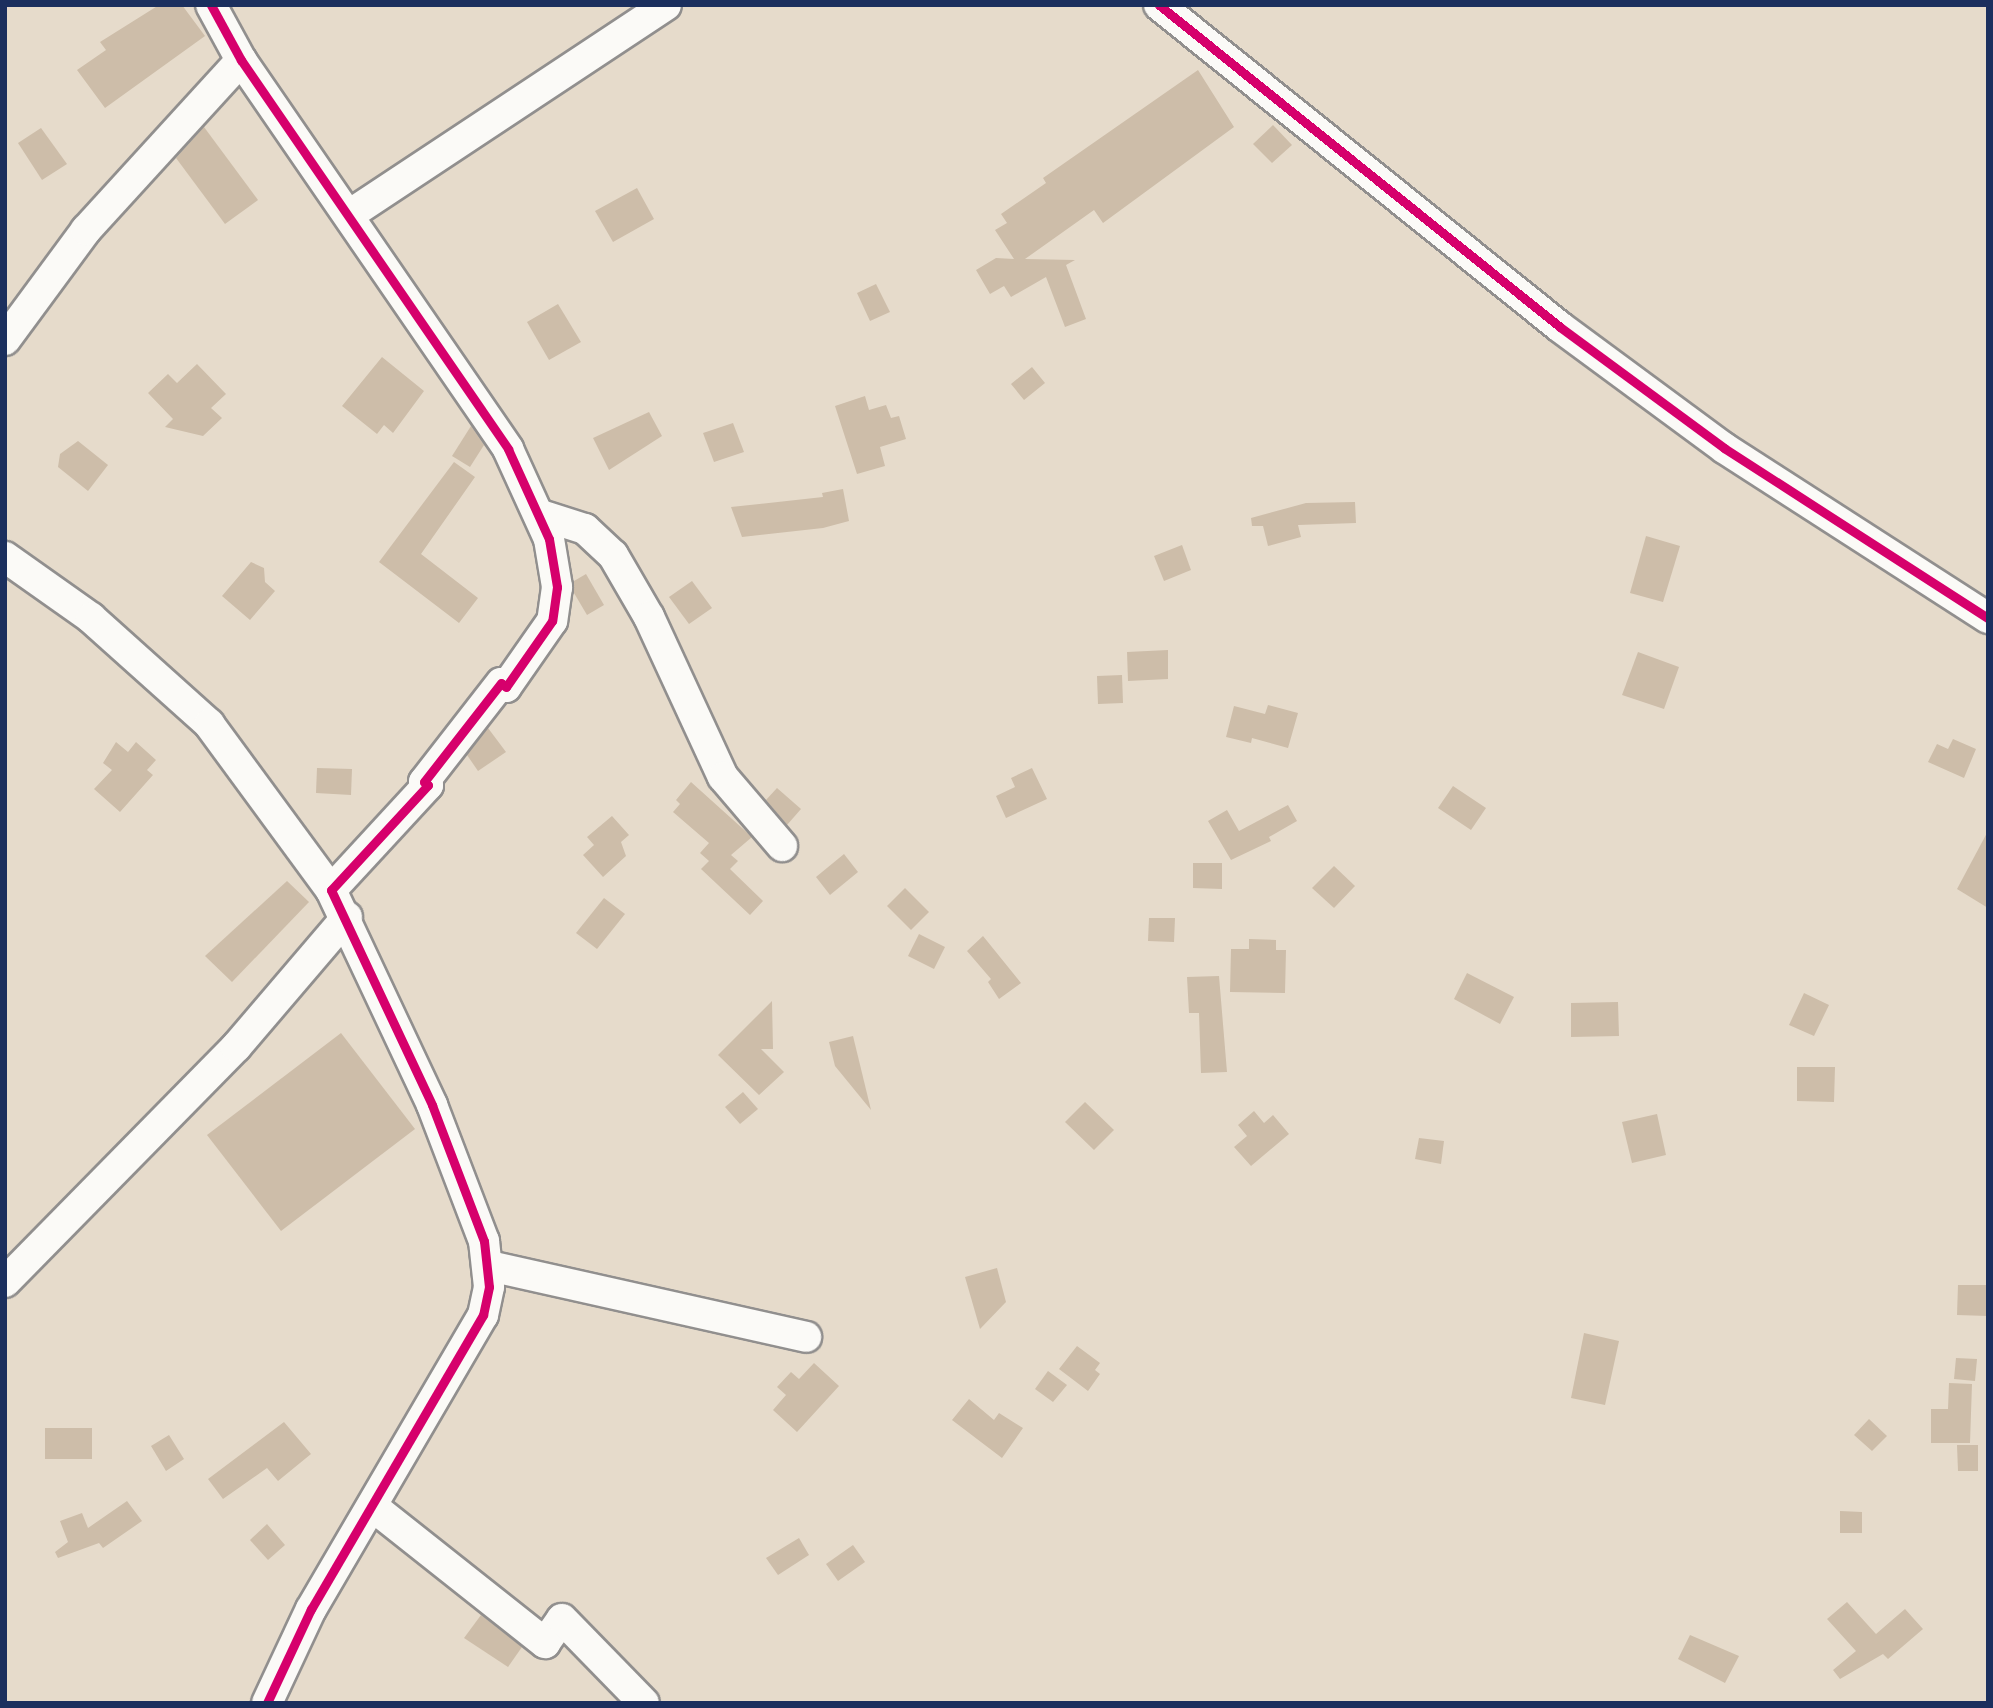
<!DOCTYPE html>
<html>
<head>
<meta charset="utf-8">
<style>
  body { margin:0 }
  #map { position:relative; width:1993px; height:1708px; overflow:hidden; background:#e6dbcb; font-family:"Indie Flower",sans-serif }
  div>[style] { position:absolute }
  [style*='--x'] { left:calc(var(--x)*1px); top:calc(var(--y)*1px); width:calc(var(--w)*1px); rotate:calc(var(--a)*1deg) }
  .building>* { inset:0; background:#cdbda9 }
  .roads { filter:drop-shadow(2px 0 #918f8e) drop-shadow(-2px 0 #918f8e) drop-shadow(0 2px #918f8e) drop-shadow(0 -2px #918f8e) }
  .minor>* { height:30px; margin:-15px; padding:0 15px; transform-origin:15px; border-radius:15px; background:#fbfaf7 }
  .cycleway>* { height:9px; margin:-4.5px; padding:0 4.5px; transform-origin:4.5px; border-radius:4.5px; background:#d6006c }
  span { translate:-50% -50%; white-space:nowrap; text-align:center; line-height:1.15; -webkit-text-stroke:5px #f7f3e8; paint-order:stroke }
  .frame { position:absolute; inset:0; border:7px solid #1b2f5e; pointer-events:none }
</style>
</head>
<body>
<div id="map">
  <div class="building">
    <i style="clip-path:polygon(159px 5px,182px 5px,205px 36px,105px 108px,77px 70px,106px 50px,100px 42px)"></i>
    <i style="clip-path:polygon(1198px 70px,1234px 127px,1103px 223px,1094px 210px,1025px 259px,1075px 260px,1066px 265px,1086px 319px,1065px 327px,1046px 277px,1011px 297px,1004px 286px,990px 294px,976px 270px,996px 258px,1014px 259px,995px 230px,1007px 223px,1001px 214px,1046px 183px,1043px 178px)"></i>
    <i style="clip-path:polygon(1273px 125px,1292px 145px,1272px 163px,1253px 144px)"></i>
    <i style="clip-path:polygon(204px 127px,258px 200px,225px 224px,176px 158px)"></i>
    <i style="clip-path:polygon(41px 128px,67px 164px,42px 180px,18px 143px)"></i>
    <i style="clip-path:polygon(637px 188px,654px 219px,613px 242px,595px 211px)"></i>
    <i style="clip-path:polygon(876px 284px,890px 312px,870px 321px,857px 293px)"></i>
    <i style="clip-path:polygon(558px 304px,581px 342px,549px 360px,527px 322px)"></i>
    <i style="clip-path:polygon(382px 357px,424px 391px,393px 433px,384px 425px,377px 434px,342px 406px)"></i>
    <i style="clip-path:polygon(197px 364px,226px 394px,211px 408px,222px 418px,203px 436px,165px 427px,173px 419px,148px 393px,168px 374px,177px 383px)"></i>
    <i style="clip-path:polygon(1032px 367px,1045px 383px,1024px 400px,1011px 384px)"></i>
    <i style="clip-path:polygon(865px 396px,869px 410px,886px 405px,891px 418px,899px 416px,906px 439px,880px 447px,885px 466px,857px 474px,835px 406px)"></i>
    <i style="clip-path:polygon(649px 412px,662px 436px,609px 470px,593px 438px)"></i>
    <i style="clip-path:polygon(733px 423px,744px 452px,714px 462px,703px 433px)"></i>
    <i style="clip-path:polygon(471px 426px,484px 445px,470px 467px,452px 456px)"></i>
    <i style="clip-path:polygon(78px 441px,108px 465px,88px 491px,58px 467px,60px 454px)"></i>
    <i style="clip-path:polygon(454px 462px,475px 477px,421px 554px,478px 598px,459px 623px,379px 562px)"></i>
    <i style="clip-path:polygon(843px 489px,849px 521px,823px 528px,742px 537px,731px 507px,823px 497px,822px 493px)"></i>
    <i style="clip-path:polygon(1355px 502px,1356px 523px,1298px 525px,1301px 537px,1268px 546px,1263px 526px,1252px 526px,1251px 518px,1306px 503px)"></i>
    <i style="clip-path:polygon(1646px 536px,1680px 546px,1663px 602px,1630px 593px)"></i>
    <i style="clip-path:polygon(1182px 545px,1191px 570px,1164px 581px,1154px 556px)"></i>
    <i style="clip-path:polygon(251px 562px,264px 568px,265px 582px,275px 591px,250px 620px,222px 596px)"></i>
    <i style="clip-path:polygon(586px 574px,604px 605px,587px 615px,574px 593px,574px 581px)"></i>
    <i style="clip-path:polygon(692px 581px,712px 608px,689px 624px,669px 597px)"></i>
    <i style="clip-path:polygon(1168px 650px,1168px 679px,1128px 681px,1127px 652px)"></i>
    <i style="clip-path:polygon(1638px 652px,1679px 667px,1664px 709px,1622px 695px)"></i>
    <i style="clip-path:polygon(1122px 675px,1123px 703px,1098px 704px,1097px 676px)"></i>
    <i style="clip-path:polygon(1268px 705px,1298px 713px,1288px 748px,1252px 738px,1251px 743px,1226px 737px,1234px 706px,1265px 714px)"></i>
    <i style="clip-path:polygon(488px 728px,506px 752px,478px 771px,467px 755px)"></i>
    <i style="clip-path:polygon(1953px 739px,1976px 749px,1964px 778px,1928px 762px,1937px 744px,1948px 749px)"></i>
    <i style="clip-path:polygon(116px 742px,128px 752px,136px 742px,156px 760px,147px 770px,153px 775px,120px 812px,94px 789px,112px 770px,103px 763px)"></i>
    <i style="clip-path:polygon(317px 768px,352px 769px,351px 795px,316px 793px)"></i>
    <i style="clip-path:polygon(1032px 768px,1047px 799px,1006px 818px,996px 796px,1015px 787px,1011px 778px)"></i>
    <i style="clip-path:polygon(691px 782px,752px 837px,731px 855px,738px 861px,730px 869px,763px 901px,750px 915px,701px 869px,709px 861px,700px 853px,709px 843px,673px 812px,680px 804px,676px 800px)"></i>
    <i style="clip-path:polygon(1453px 786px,1486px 808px,1471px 830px,1438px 808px)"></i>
    <i style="clip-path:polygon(777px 788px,801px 809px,787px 825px,766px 800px)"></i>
    <i style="clip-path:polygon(1288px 805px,1297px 821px,1269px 837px,1271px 841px,1231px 860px,1208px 821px,1227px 810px,1239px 831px)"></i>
    <i style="clip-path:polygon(612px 816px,629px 835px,621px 842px,626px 856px,603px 877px,583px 855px,594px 845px,587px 837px)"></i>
    <i style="clip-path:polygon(1988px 831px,1988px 908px,1957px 889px)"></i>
    <i style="clip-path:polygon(844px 854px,858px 872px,830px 895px,816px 877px)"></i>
    <i style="clip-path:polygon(1193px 863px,1222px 863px,1222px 889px,1193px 888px)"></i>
    <i style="clip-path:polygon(1334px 866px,1355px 886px,1334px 908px,1312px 888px)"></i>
    <i style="clip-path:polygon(287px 881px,309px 902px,232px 982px,205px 956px)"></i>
    <i style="clip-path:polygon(905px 888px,929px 912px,911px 930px,887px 906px)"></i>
    <i style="clip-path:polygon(604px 898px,625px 914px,597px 949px,576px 933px)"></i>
    <i style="clip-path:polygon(1149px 918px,1175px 918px,1174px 942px,1148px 941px)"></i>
    <i style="clip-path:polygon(919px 934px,945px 947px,934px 969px,908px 956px)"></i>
    <i style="clip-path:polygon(983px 936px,1021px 983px,999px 999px,988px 982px,991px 979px,967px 951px)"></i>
    <i style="clip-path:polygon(1249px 939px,1276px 940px,1276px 950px,1286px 950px,1285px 993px,1230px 992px,1231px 949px,1249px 949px)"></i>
    <i style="clip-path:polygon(1467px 973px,1514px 997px,1500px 1024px,1454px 999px)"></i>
    <i style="clip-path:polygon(1219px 976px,1227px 1072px,1201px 1073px,1199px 1013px,1189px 1013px,1187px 977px)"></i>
    <i style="clip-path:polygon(1804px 993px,1829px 1005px,1814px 1036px,1789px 1025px)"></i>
    <i style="clip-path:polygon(772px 1001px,773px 1049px,761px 1049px,784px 1072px,759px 1095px,718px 1055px)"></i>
    <i style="clip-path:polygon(1618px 1002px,1619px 1036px,1571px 1037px,1571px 1003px)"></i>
    <i style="clip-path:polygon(341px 1033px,415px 1129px,281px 1231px,207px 1135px)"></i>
    <i style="clip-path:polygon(853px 1036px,871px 1110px,835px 1066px,829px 1042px)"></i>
    <i style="clip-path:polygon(1797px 1067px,1835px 1067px,1834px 1102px,1797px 1101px)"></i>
    <i style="clip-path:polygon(743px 1092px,758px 1109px,740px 1124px,725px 1107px)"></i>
    <i style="clip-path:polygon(1085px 1102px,1114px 1130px,1094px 1150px,1065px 1122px)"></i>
    <i style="clip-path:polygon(1254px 1111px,1264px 1123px,1273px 1115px,1289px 1134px,1251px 1166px,1234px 1147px,1247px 1136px,1238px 1125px)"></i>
    <i style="clip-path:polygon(1657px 1114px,1666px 1155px,1632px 1163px,1622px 1122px)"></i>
    <i style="clip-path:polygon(1419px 1138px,1444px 1141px,1441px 1164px,1415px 1159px)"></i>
    <i style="clip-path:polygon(997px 1268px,1006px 1302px,980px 1329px,965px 1277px)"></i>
    <i style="clip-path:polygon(1958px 1285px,1988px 1285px,1988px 1316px,1957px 1315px)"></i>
    <i style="clip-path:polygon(1584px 1333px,1619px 1341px,1605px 1405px,1571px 1398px)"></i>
    <i style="clip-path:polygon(1077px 1346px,1100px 1363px,1095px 1370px,1100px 1374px,1088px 1391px,1059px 1369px)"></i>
    <i style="clip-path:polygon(1956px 1358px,1977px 1359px,1975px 1381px,1954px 1379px)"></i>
    <i style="clip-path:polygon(814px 1363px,839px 1386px,797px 1432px,773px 1410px,786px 1395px,777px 1387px,791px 1372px,799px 1379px)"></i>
    <i style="clip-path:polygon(1048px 1371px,1067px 1385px,1053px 1402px,1035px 1389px)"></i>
    <i style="clip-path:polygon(1949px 1383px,1972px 1384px,1970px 1443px,1931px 1443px,1931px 1409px,1948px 1409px)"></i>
    <i style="clip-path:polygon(969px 1399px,994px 1420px,999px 1413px,1023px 1428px,1002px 1458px,952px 1420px)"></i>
    <i style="clip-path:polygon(1869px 1419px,1887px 1436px,1872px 1451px,1854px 1435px)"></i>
    <i style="clip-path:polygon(284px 1422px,311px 1454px,278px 1481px,267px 1468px,223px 1499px,208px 1479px)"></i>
    <i style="clip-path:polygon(45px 1428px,92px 1428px,92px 1459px,45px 1459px)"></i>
    <i style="clip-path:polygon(169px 1435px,184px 1459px,166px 1471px,151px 1446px)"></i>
    <i style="clip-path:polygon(1957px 1445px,1978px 1445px,1978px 1471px,1958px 1471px)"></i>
    <i style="clip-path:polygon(127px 1501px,142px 1521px,103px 1548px,99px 1543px,58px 1558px,55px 1552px,68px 1542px,60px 1521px,82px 1513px,88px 1528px)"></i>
    <i style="clip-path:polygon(1840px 1511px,1862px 1512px,1862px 1533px,1840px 1533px)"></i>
    <i style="clip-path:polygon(267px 1524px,285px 1545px,268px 1560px,250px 1540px)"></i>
    <i style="clip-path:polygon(799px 1538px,809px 1555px,778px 1575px,766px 1558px)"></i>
    <i style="clip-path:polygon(853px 1545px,865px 1562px,838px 1581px,826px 1564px)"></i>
    <i style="clip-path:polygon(1847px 1602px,1876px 1634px,1905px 1609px,1923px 1629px,1888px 1659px,1883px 1654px,1840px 1679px,1833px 1670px,1856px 1651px,1827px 1619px)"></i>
    <i style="clip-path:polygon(481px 1615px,522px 1647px,508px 1667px,464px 1638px)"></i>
    <i style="clip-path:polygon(1690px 1635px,1739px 1656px,1725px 1683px,1678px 1659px)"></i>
  </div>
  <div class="roads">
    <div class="minor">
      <i style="--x:211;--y:5;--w:63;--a:61.4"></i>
      <i style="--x:241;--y:60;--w:472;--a:55.5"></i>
      <i style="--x:508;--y:449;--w:99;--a:65.5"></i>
      <i style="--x:549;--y:539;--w:49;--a:80.5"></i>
      <i style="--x:557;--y:587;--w:34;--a:98"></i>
      <i style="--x:552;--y:621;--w:80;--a:124.9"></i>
      <i style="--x:506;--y:687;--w:6;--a:-141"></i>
      <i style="--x:501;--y:683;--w:125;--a:127.9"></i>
      <i style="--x:424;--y:782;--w:5;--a:37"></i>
      <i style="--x:428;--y:785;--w:143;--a:132.7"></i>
      <i style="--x:331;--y:890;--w:238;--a:64.8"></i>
      <i style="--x:432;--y:1105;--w:146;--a:69.1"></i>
      <i style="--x:484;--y:1241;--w:46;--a:83.8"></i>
      <i style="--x:489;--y:1287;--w:29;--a:102"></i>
      <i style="--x:483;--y:1315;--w:341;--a:120.3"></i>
      <i style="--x:311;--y:1609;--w:104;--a:115.1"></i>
      <i style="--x:1159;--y:5;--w:514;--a:38.76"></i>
      <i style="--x:1560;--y:327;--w:204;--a:36.4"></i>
      <i style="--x:1724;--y:448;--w:314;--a:32.8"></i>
      <i style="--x:349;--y:215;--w:380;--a:-33.5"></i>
      <i style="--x:5;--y:340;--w:137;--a:-53.6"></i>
      <i style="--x:86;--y:230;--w:230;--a:-47.6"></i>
      <i style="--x:541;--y:515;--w:46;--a:17.7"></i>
      <i style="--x:585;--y:529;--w:38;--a:43"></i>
      <i style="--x:613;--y:555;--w:72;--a:59.9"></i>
      <i style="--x:649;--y:617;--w:176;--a:65.2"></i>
      <i style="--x:723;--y:777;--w:91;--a:49.5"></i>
      <i style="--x:5;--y:557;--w:105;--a:35.3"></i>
      <i style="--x:91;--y:618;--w:159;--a:41.9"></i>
      <i style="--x:209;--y:724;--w:206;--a:53.7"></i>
      <i style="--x:489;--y:1266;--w:325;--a:12.6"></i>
      <i style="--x:5;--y:1282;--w:330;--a:-45.5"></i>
      <i style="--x:236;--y:1047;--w:171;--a:-49.5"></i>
      <i style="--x:372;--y:1506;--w:221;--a:38.4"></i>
      <i style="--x:545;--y:1643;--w:29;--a:-55"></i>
      <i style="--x:562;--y:1619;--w:117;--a:45.7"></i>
    </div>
  </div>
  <div class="cycleway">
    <i style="--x:211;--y:5;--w:63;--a:61.4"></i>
    <i style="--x:241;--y:60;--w:472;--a:55.5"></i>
    <i style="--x:508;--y:449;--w:99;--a:65.5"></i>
    <i style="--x:549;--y:539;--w:49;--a:80.5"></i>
    <i style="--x:557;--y:587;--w:34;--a:98"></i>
    <i style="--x:552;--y:621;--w:80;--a:124.9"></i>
    <i style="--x:506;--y:687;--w:6;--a:-141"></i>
    <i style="--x:501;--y:683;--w:125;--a:127.9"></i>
    <i style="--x:424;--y:782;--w:5;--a:37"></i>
    <i style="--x:428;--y:785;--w:143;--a:132.7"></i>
    <i style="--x:331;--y:890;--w:238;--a:64.8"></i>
    <i style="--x:432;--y:1105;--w:146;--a:69.1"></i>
    <i style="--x:484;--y:1241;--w:46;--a:83.8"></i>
    <i style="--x:489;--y:1287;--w:29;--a:102"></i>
    <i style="--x:483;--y:1315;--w:341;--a:120.3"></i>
    <i style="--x:311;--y:1609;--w:104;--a:115.1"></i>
    <i style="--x:1159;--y:5;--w:514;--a:38.76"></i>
    <i style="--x:1560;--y:327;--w:204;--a:36.4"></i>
    <i style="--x:1724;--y:448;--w:314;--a:32.8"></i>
  </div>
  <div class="frame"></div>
</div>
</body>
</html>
